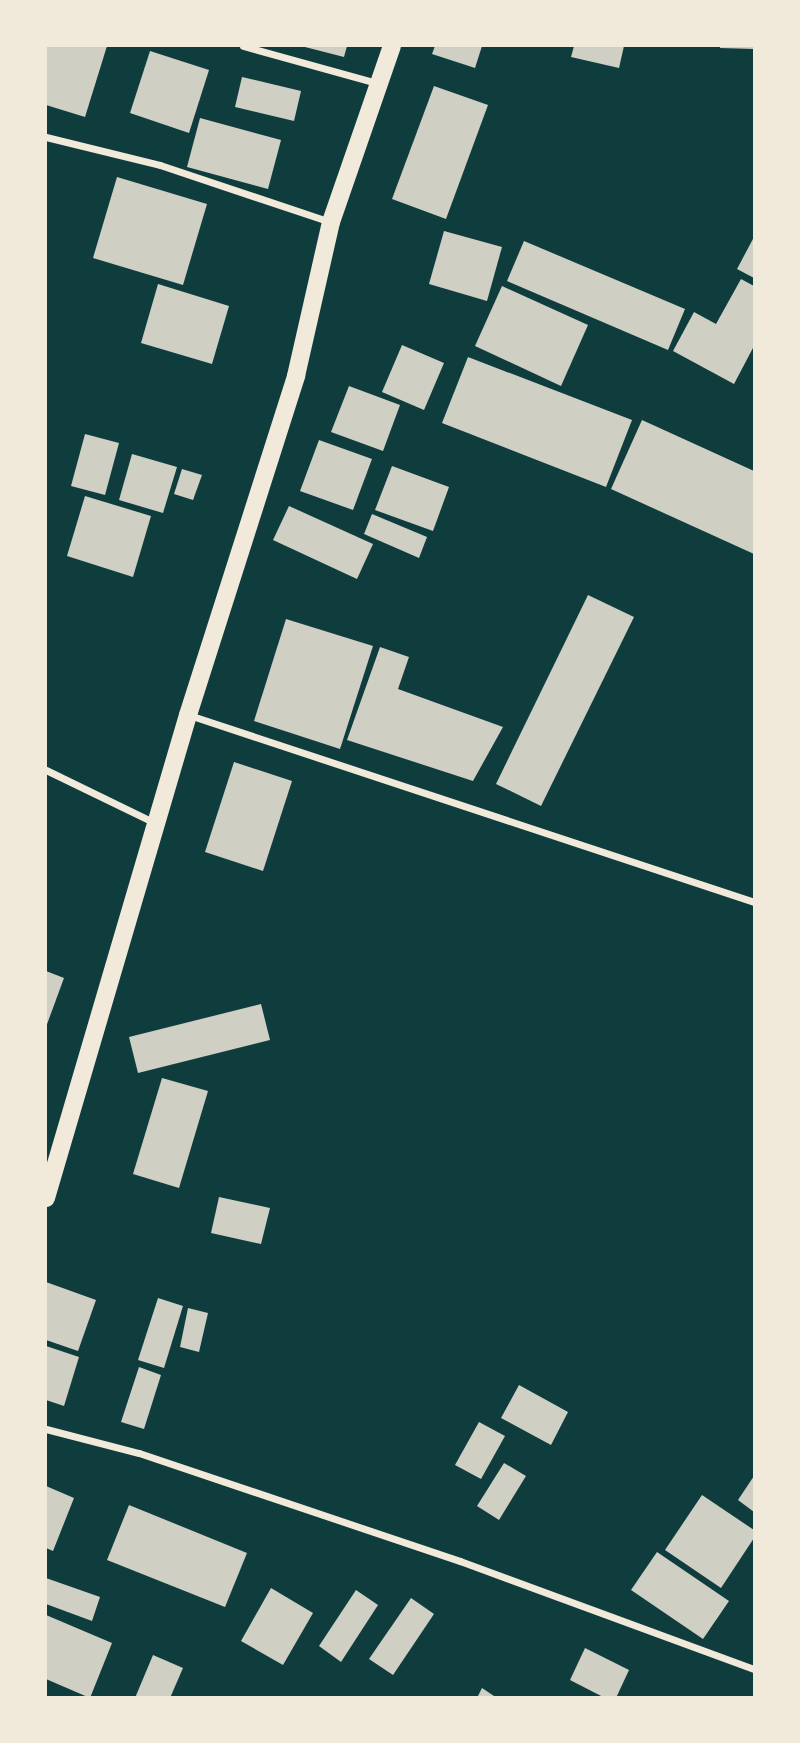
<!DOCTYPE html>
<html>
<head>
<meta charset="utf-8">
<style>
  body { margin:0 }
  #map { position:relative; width:800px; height:1743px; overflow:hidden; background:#0f3d3e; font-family:Arial,sans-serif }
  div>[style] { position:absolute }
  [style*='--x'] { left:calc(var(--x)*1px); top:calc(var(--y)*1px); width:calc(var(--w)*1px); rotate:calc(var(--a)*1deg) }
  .building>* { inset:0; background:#cfcfc3 }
  .minor>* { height:7px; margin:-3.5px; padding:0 3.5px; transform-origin:3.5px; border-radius:3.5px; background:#f1e9da }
  .primary>* { height:18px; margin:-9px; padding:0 9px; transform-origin:9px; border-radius:9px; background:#f1e9da }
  span { translate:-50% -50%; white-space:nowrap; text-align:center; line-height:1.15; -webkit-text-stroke:5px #f1e9da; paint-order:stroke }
  .frame { position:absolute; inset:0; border:47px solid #f1e9da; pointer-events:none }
</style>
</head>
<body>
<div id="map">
  <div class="building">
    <i style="clip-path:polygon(46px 46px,107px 46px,85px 117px,46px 105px)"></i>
    <i style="clip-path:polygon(301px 46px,347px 46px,344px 57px)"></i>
    <i style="clip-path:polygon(435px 46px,482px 46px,475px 68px,432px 54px)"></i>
    <i style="clip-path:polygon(574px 46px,624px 46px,619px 68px,571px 57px)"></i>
    <i style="clip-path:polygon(720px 46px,754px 46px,754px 49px,720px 48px)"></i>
    <i style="clip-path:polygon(150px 51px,209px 70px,189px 133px,130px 113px)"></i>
    <i style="clip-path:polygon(242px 77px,301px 91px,294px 121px,235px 107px)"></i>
    <i style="clip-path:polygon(434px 86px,488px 105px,446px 219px,392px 199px)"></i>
    <i style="clip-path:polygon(200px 118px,281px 140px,268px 189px,187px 167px)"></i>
    <i style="clip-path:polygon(117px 177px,207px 204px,183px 285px,93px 258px)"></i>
    <i style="clip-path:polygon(444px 231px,502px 247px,487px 301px,429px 284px)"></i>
    <i style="clip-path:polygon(754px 237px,754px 278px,737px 269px)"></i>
    <i style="clip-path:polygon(524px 241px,685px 309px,668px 350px,507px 281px)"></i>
    <i style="clip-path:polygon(741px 279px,754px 286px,754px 346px,734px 384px,673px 351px,694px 312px,716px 324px)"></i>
    <i style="clip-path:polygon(158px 284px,229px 306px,212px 364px,141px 343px)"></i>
    <i style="clip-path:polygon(502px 286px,588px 325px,561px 386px,475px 346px)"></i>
    <i style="clip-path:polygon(402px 345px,444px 363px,424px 410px,382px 392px)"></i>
    <i style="clip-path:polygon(468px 357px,632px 420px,606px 487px,442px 423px)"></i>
    <i style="clip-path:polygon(349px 386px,400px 405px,383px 451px,331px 432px)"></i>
    <i style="clip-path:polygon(642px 420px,754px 471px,754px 554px,611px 489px)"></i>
    <i style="clip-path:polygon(85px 434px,119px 443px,105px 495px,71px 486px)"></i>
    <i style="clip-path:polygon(319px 440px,372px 459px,353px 510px,300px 491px)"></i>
    <i style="clip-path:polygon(132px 454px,177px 467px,163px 513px,119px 500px)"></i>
    <i style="clip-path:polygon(392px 466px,449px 487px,433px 531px,375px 510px)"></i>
    <i style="clip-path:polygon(182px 469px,202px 475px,193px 500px,174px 494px)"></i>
    <i style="clip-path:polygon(85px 496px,151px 516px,133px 577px,67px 556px)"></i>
    <i style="clip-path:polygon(289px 506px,373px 544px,357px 579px,273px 540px)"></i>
    <i style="clip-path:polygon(372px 514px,427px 537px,419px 558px,364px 534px)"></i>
    <i style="clip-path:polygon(588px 595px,634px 617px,541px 806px,496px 784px)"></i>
    <i style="clip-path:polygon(286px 619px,373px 646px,340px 749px,254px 721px)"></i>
    <i style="clip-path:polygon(380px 647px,409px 657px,398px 689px,503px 727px,473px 781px,347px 740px)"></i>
    <i style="clip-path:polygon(234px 762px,292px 781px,263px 871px,205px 852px)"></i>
    <i style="clip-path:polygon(46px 971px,64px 978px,46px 1027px)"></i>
    <i style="clip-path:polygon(261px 1004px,270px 1040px,138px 1073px,129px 1037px)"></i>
    <i style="clip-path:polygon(162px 1078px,208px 1091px,179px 1188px,133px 1174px)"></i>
    <i style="clip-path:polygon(219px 1197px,270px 1208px,261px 1244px,211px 1233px)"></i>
    <i style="clip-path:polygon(46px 1282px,96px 1300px,78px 1351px,46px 1340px)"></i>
    <i style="clip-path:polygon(158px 1298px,183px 1306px,164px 1368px,138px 1360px)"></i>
    <i style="clip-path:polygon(188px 1308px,208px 1313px,199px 1352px,180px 1347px)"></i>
    <i style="clip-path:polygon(46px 1346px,79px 1357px,64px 1406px,46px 1400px)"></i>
    <i style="clip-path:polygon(139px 1367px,161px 1375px,144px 1429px,121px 1422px)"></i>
    <i style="clip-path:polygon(519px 1385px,568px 1412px,551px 1445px,501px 1418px)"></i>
    <i style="clip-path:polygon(479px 1422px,505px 1436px,481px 1479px,455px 1465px)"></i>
    <i style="clip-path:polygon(504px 1463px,526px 1476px,499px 1520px,477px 1506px)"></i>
    <i style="clip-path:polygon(754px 1476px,754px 1512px,738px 1500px)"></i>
    <i style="clip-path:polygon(46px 1486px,74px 1498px,53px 1551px,46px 1548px)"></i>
    <i style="clip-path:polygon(702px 1495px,754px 1530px,754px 1538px,721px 1588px,665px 1550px)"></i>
    <i style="clip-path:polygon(129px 1505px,247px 1553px,225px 1607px,107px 1560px)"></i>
    <i style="clip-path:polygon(657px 1552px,729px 1601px,703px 1639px,631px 1590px)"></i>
    <i style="clip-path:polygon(46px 1578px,100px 1597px,92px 1621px,46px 1604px)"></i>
    <i style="clip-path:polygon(271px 1588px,313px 1613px,283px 1665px,241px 1641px)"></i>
    <i style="clip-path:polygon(356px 1590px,378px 1605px,341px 1662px,319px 1646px)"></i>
    <i style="clip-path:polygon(411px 1598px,434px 1614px,393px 1675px,369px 1659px)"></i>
    <i style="clip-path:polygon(46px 1615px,112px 1643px,90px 1698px,46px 1679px)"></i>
    <i style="clip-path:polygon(585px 1648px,629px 1670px,616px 1698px,605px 1698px,570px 1680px)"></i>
    <i style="clip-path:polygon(153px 1655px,183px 1668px,170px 1698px,135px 1698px)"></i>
    <i style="clip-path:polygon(482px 1688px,497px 1698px,477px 1698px)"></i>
  </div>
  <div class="minor">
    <i style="--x:243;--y:46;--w:142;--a:15.5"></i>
    <i style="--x:46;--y:137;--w:117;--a:13.8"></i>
    <i style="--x:160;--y:165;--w:179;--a:18.5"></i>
    <i style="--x:189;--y:715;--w:595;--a:18.31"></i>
    <i style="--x:46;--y:770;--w:121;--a:25.9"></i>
    <i style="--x:46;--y:1429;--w:96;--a:14.5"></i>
    <i style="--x:139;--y:1453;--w:339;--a:18.6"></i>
    <i style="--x:460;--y:1561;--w:313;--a:20.2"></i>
  </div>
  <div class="primary">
    <i style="--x:46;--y:1198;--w:503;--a:-73.62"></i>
    <i style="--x:188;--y:715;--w:356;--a:-72.3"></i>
    <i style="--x:296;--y:376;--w:158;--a:-77.2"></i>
    <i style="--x:331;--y:222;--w:186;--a:-70.9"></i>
  </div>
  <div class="frame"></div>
</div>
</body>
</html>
